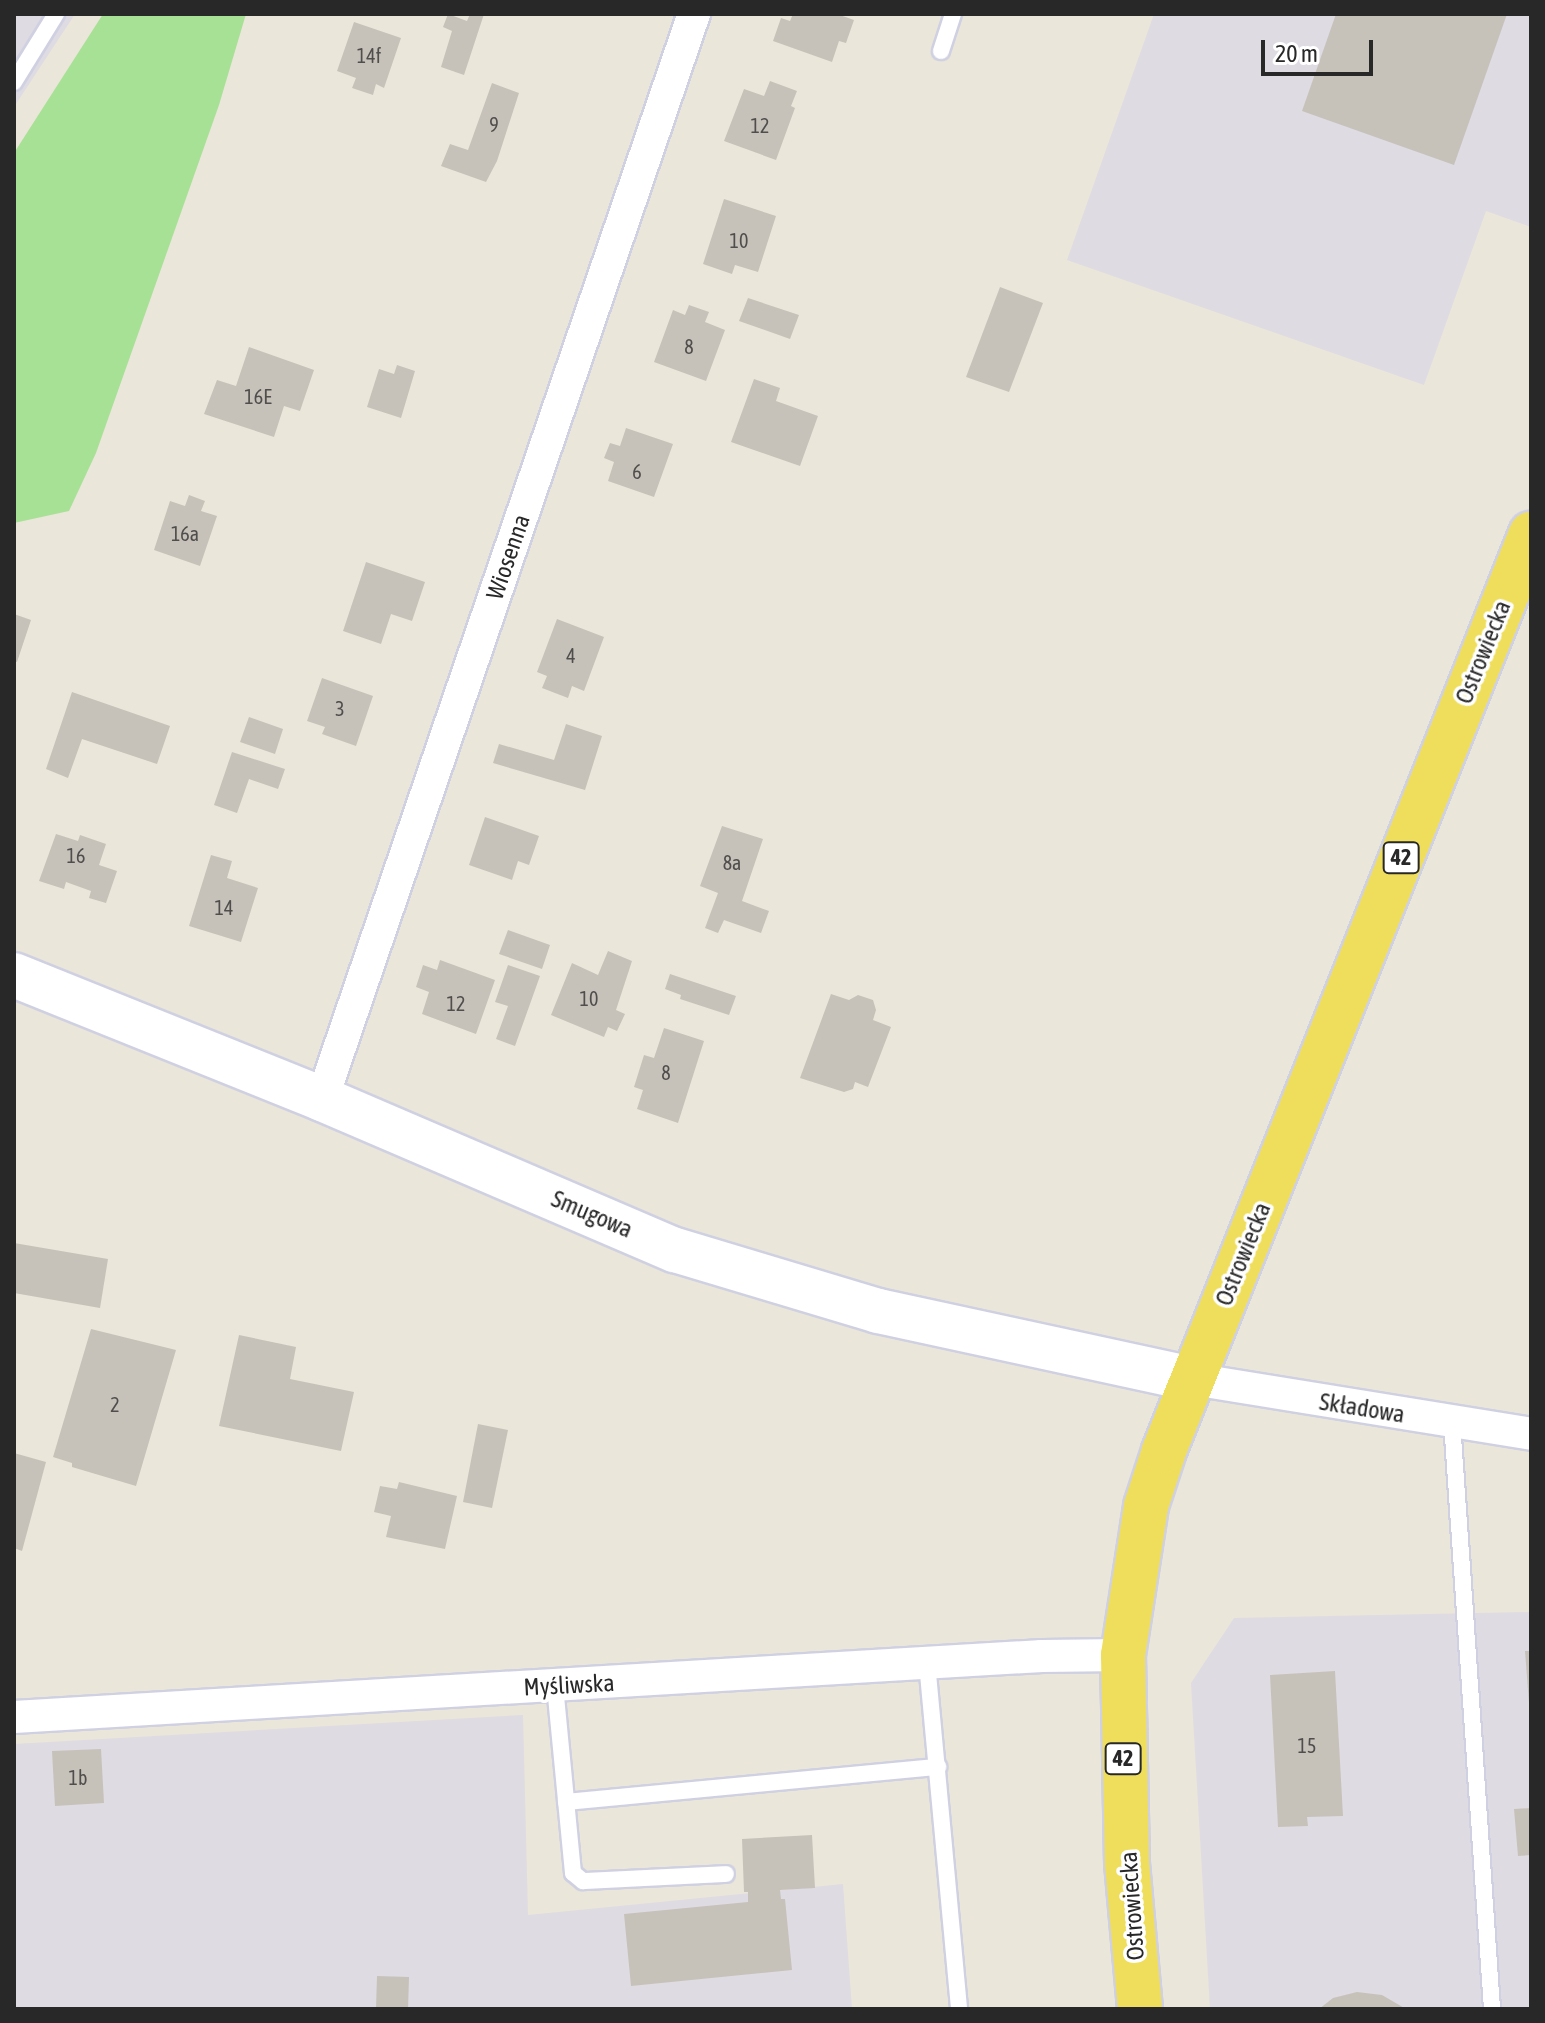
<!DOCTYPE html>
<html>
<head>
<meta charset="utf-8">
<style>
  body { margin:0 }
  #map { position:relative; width:1545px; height:2023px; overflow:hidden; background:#ebe6da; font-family:"Asap Condensed",sans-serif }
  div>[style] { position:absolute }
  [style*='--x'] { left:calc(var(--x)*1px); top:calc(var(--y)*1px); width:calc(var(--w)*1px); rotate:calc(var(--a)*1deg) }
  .industrial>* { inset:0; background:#dedbe3 }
  .green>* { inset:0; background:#a7e196 }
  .building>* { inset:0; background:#c6c2ba }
  .roads { filter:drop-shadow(2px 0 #cfd0e1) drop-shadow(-2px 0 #cfd0e1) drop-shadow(0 2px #cfd0e1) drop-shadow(0 -2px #cfd0e1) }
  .lane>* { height:16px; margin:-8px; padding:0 8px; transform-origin:8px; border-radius:8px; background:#fff }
  .street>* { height:32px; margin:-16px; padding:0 16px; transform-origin:16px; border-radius:16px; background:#fff }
  .secondary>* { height:44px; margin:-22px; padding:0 22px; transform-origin:22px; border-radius:22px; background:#fff }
  .primary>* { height:44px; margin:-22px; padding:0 22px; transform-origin:22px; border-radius:22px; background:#efde5b }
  span { translate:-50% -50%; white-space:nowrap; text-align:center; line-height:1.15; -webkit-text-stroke:7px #fff; paint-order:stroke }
  .number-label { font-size:20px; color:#504e4c }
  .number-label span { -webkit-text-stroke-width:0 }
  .shield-label span { padding:2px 6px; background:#fff; border:2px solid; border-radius:6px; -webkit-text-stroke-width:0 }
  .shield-label { font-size:22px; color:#282828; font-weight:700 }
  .street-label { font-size:24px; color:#282828 }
  .frame { position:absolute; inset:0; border:16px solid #282828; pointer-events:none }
  .scale { position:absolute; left:1261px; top:40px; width:112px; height:36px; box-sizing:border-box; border:4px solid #282828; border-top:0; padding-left:10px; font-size:24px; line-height:28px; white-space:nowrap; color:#282828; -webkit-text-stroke:6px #fff; paint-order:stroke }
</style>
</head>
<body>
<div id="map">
  <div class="industrial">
    <i style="clip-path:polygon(14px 14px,75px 14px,14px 107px)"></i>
    <i style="clip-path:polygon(1154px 14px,1531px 14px,1531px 227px,1486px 211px,1424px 385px,1067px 260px)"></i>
    <i style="clip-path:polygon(1531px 1612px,1531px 2009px,1210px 2009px,1191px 1683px,1234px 1618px)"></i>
    <i style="clip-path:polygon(523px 1715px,528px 1915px,843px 1884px,852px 2009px,14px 2009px,14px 1744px)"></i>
  </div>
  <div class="green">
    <i style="clip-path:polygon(103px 14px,246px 14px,219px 105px,96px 453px,69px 511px,14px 523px,14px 153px)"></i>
  </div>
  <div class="building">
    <i style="clip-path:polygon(448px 14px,467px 21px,470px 14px,484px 14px,464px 75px,441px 67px,452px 31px,443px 27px)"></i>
    <i style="clip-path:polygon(793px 14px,837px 14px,854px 20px,846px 43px,839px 41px,832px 62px,773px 41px,781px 18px,790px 21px)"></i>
    <i style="clip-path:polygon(1336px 14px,1507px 14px,1454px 165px,1302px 111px)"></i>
    <i style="clip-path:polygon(354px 22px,401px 38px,384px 88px,376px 84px,373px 95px,352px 88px,356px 78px,337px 71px)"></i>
    <i style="clip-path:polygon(770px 81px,797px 91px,791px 106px,795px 108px,776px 160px,724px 141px,744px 89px,764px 96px)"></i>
    <i style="clip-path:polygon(492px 83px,519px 93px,497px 161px,486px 182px,441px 166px,450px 144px,468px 150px)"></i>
    <i style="clip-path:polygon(724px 199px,776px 216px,758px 272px,735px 265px,732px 274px,703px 264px)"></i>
    <i style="clip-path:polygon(1000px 287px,1043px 303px,1009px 392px,966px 377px)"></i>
    <i style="clip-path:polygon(748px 298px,799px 315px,790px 339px,739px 321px)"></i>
    <i style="clip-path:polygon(689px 305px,709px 312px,705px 322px,725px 330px,706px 381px,654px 362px,673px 310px,685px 315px)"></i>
    <i style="clip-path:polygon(249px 347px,314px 370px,300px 411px,284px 406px,274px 437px,204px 414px,217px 380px,236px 386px)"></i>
    <i style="clip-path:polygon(397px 365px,415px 371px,401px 418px,367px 407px,379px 369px,394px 374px)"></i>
    <i style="clip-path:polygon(754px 379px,780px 388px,776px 401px,818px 416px,800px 466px,731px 442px)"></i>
    <i style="clip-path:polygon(626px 428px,673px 444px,654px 497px,608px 481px,614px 462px,604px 458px,610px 443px,620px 446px)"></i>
    <i style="clip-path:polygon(189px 495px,205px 501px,201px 511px,217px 516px,200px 566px,154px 550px,170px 501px,185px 506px)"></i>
    <i style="clip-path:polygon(366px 562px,425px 582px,412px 621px,391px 614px,381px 644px,343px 631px)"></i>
    <i style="clip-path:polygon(14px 614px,31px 620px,17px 662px,14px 661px)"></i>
    <i style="clip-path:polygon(557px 619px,604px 637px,584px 691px,572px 686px,568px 698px,542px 688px,547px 676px,537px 672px)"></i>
    <i style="clip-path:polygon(322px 678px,373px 696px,356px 746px,322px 734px,325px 727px,307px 721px)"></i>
    <i style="clip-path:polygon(72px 692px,170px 726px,157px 764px,82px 739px,68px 778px,46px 769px)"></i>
    <i style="clip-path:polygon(249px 717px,283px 729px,275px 754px,240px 742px)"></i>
    <i style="clip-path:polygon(566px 724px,602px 736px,585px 790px,493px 763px,499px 744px,554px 760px)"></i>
    <i style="clip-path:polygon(232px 752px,285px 769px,278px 789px,249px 779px,237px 813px,214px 805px)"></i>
    <i style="clip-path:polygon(485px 817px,539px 836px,529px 865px,518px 861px,512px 880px,469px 865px)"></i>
    <i style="clip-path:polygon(722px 826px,763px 839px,742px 901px,769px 911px,761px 933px,724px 920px,718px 933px,705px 928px,718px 893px,700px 886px)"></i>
    <i style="clip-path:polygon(56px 834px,78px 841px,80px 835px,106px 844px,99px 865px,117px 871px,106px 903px,89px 898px,91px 891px,66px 882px,64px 889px,39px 881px)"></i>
    <i style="clip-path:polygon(211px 855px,232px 861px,227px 878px,258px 888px,241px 942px,189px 926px)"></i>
    <i style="clip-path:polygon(508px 930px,550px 945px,542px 969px,499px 954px)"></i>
    <i style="clip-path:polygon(608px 951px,632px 961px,616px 1010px,625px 1014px,617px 1031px,608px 1027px,604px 1037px,551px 1015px,572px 963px,598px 975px)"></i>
    <i style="clip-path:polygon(440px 960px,495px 980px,476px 1034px,422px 1014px,429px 992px,416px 987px,423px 965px,437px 970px)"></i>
    <i style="clip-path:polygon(508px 965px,540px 976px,515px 1046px,496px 1039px,508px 1006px,495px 1002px)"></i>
    <i style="clip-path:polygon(670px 974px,736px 996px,729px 1015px,680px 999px,681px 995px,665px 989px)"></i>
    <i style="clip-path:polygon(831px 994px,849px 1000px,858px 995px,873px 1000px,876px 1010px,873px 1020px,891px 1027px,868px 1087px,855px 1082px,853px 1089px,844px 1092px,800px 1078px)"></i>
    <i style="clip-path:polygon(664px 1028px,704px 1041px,678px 1123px,637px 1109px,643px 1090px,634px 1087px,644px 1055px,654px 1058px)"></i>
    <i style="clip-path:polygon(14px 1243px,108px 1259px,100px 1308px,14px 1293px)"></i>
    <i style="clip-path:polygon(91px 1329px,176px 1350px,136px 1486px,72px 1467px,72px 1463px,53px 1457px)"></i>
    <i style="clip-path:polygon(239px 1335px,296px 1347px,290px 1379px,354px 1392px,341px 1451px,219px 1426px)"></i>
    <i style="clip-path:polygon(478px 1424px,508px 1430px,492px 1508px,463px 1502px)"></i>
    <i style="clip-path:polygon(14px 1453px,46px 1462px,22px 1551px,14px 1548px)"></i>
    <i style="clip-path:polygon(399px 1482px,457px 1496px,445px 1549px,386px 1537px,391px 1516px,374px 1512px,380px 1486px,397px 1489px)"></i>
    <i style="clip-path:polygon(1525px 1651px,1531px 1651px,1531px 1703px,1529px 1703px)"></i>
    <i style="clip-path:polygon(1335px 1671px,1343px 1816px,1307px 1817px,1308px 1826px,1278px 1827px,1270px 1675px)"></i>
    <i style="clip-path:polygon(101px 1749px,104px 1803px,55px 1806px,52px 1751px)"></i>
    <i style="clip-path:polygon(1531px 1808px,1531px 1855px,1518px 1856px,1514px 1809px)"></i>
    <i style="clip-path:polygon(812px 1835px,815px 1888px,780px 1890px,781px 1899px,785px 1899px,792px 1970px,631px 1986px,624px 1914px,748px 1902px,748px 1892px,744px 1892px,742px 1839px)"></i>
    <i style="clip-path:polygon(377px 1976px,409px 1977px,408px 2009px,376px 2009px)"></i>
    <i style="clip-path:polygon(1357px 1992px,1382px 1995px,1406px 2009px,1319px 2009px,1333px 1998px)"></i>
  </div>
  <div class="roads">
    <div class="lane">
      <i style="--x:941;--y:51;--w:39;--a:-72"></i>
      <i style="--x:14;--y:82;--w:80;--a:-58.3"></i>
      <i style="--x:1452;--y:1422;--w:588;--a:86.1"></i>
      <i style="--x:927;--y:1663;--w:347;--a:84.7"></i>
      <i style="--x:555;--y:1686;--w:188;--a:84.5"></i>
      <i style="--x:573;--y:1873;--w:13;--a:39"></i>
      <i style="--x:583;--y:1881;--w:143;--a:-2.8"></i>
      <i style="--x:566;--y:1802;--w:374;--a:-5.4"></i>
    </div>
    <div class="street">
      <i style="--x:322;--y:1099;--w:1147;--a:-71.08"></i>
      <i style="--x:1193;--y:1379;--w:342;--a:9.2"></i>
      <i style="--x:14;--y:1717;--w:1030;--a:-3.4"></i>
      <i style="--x:1042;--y:1656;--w:81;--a:-0.7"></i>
    </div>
    <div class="secondary">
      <i style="--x:14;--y:975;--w:332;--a:21.9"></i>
      <i style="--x:322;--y:1099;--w:384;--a:23.2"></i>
      <i style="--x:675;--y:1250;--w:212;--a:16.7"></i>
      <i style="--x:878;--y:1311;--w:322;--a:12.2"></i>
    </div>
    <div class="primary">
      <i style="--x:1140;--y:2009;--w:146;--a:-95.1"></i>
      <i style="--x:1127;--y:1864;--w:209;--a:-91.1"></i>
      <i style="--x:1123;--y:1655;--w:151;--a:-81.2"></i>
      <i style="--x:1146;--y:1506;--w:58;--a:-71.9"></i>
      <i style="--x:1164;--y:1451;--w:988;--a:-68.19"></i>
    </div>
  </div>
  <div class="number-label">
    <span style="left:369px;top:55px">14f</span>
    <span style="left:494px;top:124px">9</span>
    <span style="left:760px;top:125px">12</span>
    <span style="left:739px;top:240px">10</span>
    <span style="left:689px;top:346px">8</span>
    <span style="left:258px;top:396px">16E</span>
    <span style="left:637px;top:471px">6</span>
    <span style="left:185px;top:533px">16a</span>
    <span style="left:571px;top:655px">4</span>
    <span style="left:340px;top:708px">3</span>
    <span style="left:76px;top:855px">16</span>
    <span style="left:732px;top:862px">8a</span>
    <span style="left:224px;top:907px">14</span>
    <span style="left:589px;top:998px">10</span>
    <span style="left:456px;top:1003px">12</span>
    <span style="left:666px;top:1072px">8</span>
    <span style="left:115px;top:1404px">2</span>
    <span style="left:1307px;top:1745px">15</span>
    <span style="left:78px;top:1777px">1b</span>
  </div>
  <div class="shield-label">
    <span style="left:1401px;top:858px">42</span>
    <span style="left:1123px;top:1759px">42</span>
  </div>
  <div class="street-label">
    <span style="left:508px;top:557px;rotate:-71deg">Wiosenna</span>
    <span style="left:1483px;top:652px;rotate:-68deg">Ostrowiecka</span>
    <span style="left:592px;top:1214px;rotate:23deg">Smugowa</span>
    <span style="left:1243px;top:1254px;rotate:-68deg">Ostrowiecka</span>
    <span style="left:1362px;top:1408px;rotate:9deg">Składowa</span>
    <span style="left:569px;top:1685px;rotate:-3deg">Myśliwska</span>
    <span style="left:1132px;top:1906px;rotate:-94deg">Ostrowiecka</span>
  </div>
  <div class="frame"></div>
  <div class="scale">20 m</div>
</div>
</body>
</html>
